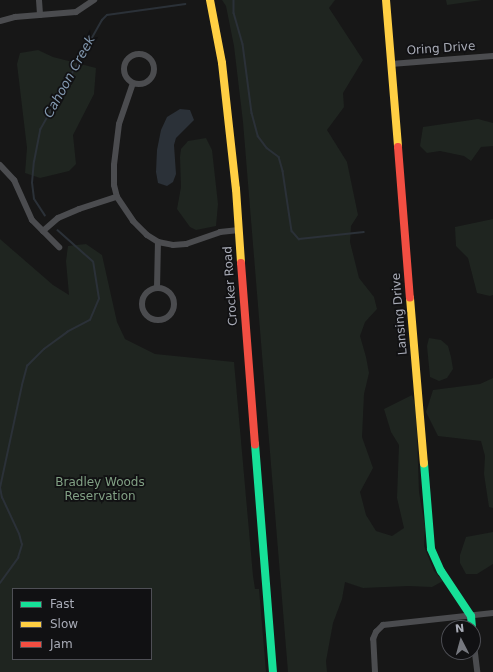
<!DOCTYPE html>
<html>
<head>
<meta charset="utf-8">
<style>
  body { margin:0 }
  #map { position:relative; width:493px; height:672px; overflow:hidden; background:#171717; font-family:"DejaVu Sans",sans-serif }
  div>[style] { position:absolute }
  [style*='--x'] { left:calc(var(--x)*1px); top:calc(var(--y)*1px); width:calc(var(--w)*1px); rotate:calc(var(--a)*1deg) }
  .green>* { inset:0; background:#1f2520 }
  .water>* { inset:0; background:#2b3138 }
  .stream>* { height:1.5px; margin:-0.75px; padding:0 0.75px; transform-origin:0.75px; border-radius:0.75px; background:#2b3138 }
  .street>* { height:6px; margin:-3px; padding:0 3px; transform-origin:3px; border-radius:3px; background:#4b4c4f }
  .street>.ring { margin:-3px; padding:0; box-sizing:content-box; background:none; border:6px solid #4b4c4f; border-radius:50% }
  .fast>* { height:8px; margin:-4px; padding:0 4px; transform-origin:4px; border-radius:4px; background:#16e098 }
  .slow>* { height:8px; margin:-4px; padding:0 4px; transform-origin:4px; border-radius:4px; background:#ffcf43 }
  .jam>* { height:8px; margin:-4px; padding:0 4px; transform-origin:4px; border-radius:4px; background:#f24e42 }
  span { translate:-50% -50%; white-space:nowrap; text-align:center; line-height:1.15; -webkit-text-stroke:3.5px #111113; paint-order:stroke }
  .street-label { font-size:12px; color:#a9acb7 }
  .park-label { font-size:12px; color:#81a084 }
  .water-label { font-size:13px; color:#8298af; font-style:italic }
  .legend { position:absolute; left:12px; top:588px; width:140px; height:72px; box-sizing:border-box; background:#111113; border:1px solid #4e4f55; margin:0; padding:5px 7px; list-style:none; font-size:12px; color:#a9acb7 }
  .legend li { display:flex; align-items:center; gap:8px; height:20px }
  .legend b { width:20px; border:1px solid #4e4f55 }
  .north { position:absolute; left:441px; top:620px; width:40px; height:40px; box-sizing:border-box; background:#111113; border:1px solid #4e4f55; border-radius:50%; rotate:354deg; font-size:11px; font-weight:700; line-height:16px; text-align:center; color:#a9acb7 }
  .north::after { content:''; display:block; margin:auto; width:14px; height:18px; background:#76787f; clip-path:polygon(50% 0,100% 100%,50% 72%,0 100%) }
</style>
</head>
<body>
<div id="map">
  <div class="green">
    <i style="clip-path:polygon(222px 0,335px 0,329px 8px,363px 60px,343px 93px,344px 107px,327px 130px,347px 162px,358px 215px,351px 226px,350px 242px,359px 278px,374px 297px,377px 309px,365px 322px,360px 336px,366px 357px,369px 373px,364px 394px,362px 437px,373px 468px,360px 492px,366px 515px,376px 531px,392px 536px,404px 528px,397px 498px,399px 445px,391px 432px,384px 409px,412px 395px,416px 406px,419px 492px,425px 527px,424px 546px,434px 571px,443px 581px,432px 587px,408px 586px,363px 588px,345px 582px,342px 599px,333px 623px,326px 661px,327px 672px,288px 672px,243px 122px,234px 46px,226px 6px)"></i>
    <i style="clip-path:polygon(446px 0,482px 0,447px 5px)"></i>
    <i style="clip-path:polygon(38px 50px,53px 57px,96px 68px,94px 94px,73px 135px,76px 164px,69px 171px,40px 178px,25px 173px,27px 148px,17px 64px,20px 53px)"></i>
    <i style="clip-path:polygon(478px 119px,493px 123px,493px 146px,481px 147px,471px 161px,464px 156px,440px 151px,427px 153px,420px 146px,423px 127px)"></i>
    <i style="clip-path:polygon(206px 138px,212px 150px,218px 204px,216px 226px,196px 230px,190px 227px,177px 209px,181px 187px,180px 157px,181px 149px,188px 141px)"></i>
    <i style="clip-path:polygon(493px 219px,493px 295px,490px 296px,477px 293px,468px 258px,456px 246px,455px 227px)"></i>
    <i style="clip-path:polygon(evenodd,0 239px,53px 285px,69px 295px,66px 261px,68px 246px,86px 244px,102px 255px,117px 322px,125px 339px,155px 354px,234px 362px,253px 576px,255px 589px,259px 589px,266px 672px,0 672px,0 239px,13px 589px,151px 589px,151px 659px,13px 659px,13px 589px)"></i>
    <i style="clip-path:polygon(429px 338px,441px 340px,448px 346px,451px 357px,453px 369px,447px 378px,439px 381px,430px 377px,427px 346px)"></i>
    <i style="clip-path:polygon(493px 378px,493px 508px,489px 507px,484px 474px,485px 456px,481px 441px,438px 436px,426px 412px,433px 390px,480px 384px)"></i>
    <i style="clip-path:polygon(493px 532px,493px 564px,477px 574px,466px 574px,460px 563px,460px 555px,466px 537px)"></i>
  </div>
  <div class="water">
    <i style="clip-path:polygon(180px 109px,190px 110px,194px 120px,176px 138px,174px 145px,176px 174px,173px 182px,167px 186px,158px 183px,156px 172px,157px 150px,161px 130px,167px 117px)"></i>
  </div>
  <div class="stream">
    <i style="--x:234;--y:0;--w:13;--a:90"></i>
    <i style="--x:234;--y:13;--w:32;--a:74"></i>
    <i style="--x:243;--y:44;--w:70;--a:82.6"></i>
    <i style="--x:252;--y:113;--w:24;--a:75"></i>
    <i style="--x:258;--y:136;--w:15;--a:53"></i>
    <i style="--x:267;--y:148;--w:15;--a:37"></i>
    <i style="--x:279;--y:157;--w:15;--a:74"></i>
    <i style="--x:283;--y:171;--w:61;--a:81.5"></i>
    <i style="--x:292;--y:231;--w:11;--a:49"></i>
    <i style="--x:299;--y:239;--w:65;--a:-6.1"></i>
    <i style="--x:45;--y:216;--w:20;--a:-123"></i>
    <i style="--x:34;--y:199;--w:16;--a:-97"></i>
    <i style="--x:32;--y:183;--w:21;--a:-85"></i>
    <i style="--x:34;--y:162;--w:33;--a:-79"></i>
    <i style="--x:40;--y:130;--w:126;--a:-60.6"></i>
    <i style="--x:102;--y:20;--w:7;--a:-45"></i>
    <i style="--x:107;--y:15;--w:79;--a:-8"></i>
    <i style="--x:0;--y:583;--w:31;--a:-54"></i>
    <i style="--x:18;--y:558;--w:14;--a:-73"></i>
    <i style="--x:22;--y:545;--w:11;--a:-105"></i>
    <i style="--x:19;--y:534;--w:40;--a:-115"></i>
    <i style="--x:2;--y:498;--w:10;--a:-101"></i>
    <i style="--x:0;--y:488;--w:105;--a:-77.9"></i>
    <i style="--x:22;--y:385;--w:20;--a:-75"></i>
    <i style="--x:27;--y:366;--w:24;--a:-45"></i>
    <i style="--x:44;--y:349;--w:29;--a:-36"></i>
    <i style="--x:67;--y:332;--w:26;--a:-28"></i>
    <i style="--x:90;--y:320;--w:23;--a:-67"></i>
    <i style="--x:99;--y:299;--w:37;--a:-99"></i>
    <i style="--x:93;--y:262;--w:47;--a:-138.5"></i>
  </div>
  <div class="street">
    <i style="--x:39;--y:0;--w:15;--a:86"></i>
    <i style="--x:0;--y:21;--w:16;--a:-15"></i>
    <i style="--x:15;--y:17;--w:61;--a:-4.7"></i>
    <i style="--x:76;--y:12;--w:22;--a:-34"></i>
    <i class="ring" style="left:124px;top:54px;width:24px;height:24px"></i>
    <i style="--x:391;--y:64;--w:102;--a:-4.5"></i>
    <i style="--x:133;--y:83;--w:43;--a:108.9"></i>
    <i style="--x:119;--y:124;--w:41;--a:97"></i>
    <i style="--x:114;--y:165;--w:20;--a:90"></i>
    <i style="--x:114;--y:185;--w:12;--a:76"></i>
    <i style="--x:117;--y:197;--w:29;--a:56"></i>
    <i style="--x:133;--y:221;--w:20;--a:45"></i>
    <i style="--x:147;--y:235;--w:13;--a:32"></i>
    <i style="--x:158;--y:242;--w:15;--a:11"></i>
    <i style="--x:173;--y:245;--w:13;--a:-4"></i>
    <i style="--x:186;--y:244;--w:36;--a:-19"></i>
    <i style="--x:220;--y:232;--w:19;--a:-6"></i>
    <i style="--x:0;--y:165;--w:21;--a:47"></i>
    <i style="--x:14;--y:180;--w:44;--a:65.8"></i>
    <i style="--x:32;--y:220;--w:16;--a:45"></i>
    <i style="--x:43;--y:231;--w:20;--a:-41"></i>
    <i style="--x:58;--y:218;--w:23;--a:-23"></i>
    <i style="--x:79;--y:209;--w:40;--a:-18"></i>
    <i style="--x:43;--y:231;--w:23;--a:45"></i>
    <i class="ring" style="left:142px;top:288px;width:26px;height:26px"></i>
    <i style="--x:157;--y:288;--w:46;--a:-88.8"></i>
    <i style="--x:473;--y:637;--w:35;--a:83"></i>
    <i style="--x:375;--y:672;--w:33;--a:-93"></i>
    <i style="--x:373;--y:639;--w:8;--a:-67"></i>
    <i style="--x:376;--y:632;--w:10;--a:-45"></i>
    <i style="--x:383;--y:625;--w:111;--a:-6.2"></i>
  </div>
  <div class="fast">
    <i style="--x:255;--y:444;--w:229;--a:85.5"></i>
    <i style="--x:424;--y:463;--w:86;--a:85.3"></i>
    <i style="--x:431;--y:549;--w:24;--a:66"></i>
    <i style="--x:441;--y:571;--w:54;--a:56.3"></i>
    <i style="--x:471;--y:616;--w:12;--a:85"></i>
  </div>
  <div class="slow">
    <i style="--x:210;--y:0;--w:64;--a:79.2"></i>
    <i style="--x:222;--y:63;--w:127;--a:83.7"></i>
    <i style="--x:236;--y:189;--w:74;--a:86.1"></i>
    <i style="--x:386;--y:0;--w:147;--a:85.3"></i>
    <i style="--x:410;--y:298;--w:166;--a:85.2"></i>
  </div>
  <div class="jam">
    <i style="--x:398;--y:147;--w:151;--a:85.5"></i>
    <i style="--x:241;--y:263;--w:182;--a:85.6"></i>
  </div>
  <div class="street-label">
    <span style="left:441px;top:49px;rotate:-4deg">Oring Drive</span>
    <span style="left:231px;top:286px;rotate:-94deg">Crocker Road</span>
    <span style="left:400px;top:314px;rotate:-95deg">Lansing Drive</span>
  </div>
  <div class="park-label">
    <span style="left:100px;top:490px">Bradley Woods<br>Reservation</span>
  </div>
  <div class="water-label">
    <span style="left:70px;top:77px;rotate:-61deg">Cahoon Creek</span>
  </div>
  <ul class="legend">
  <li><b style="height:5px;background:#16e098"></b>Fast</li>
  <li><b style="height:5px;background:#ffcf43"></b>Slow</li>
  <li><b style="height:5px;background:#f24e42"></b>Jam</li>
  </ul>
  <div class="north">N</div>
</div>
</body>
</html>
